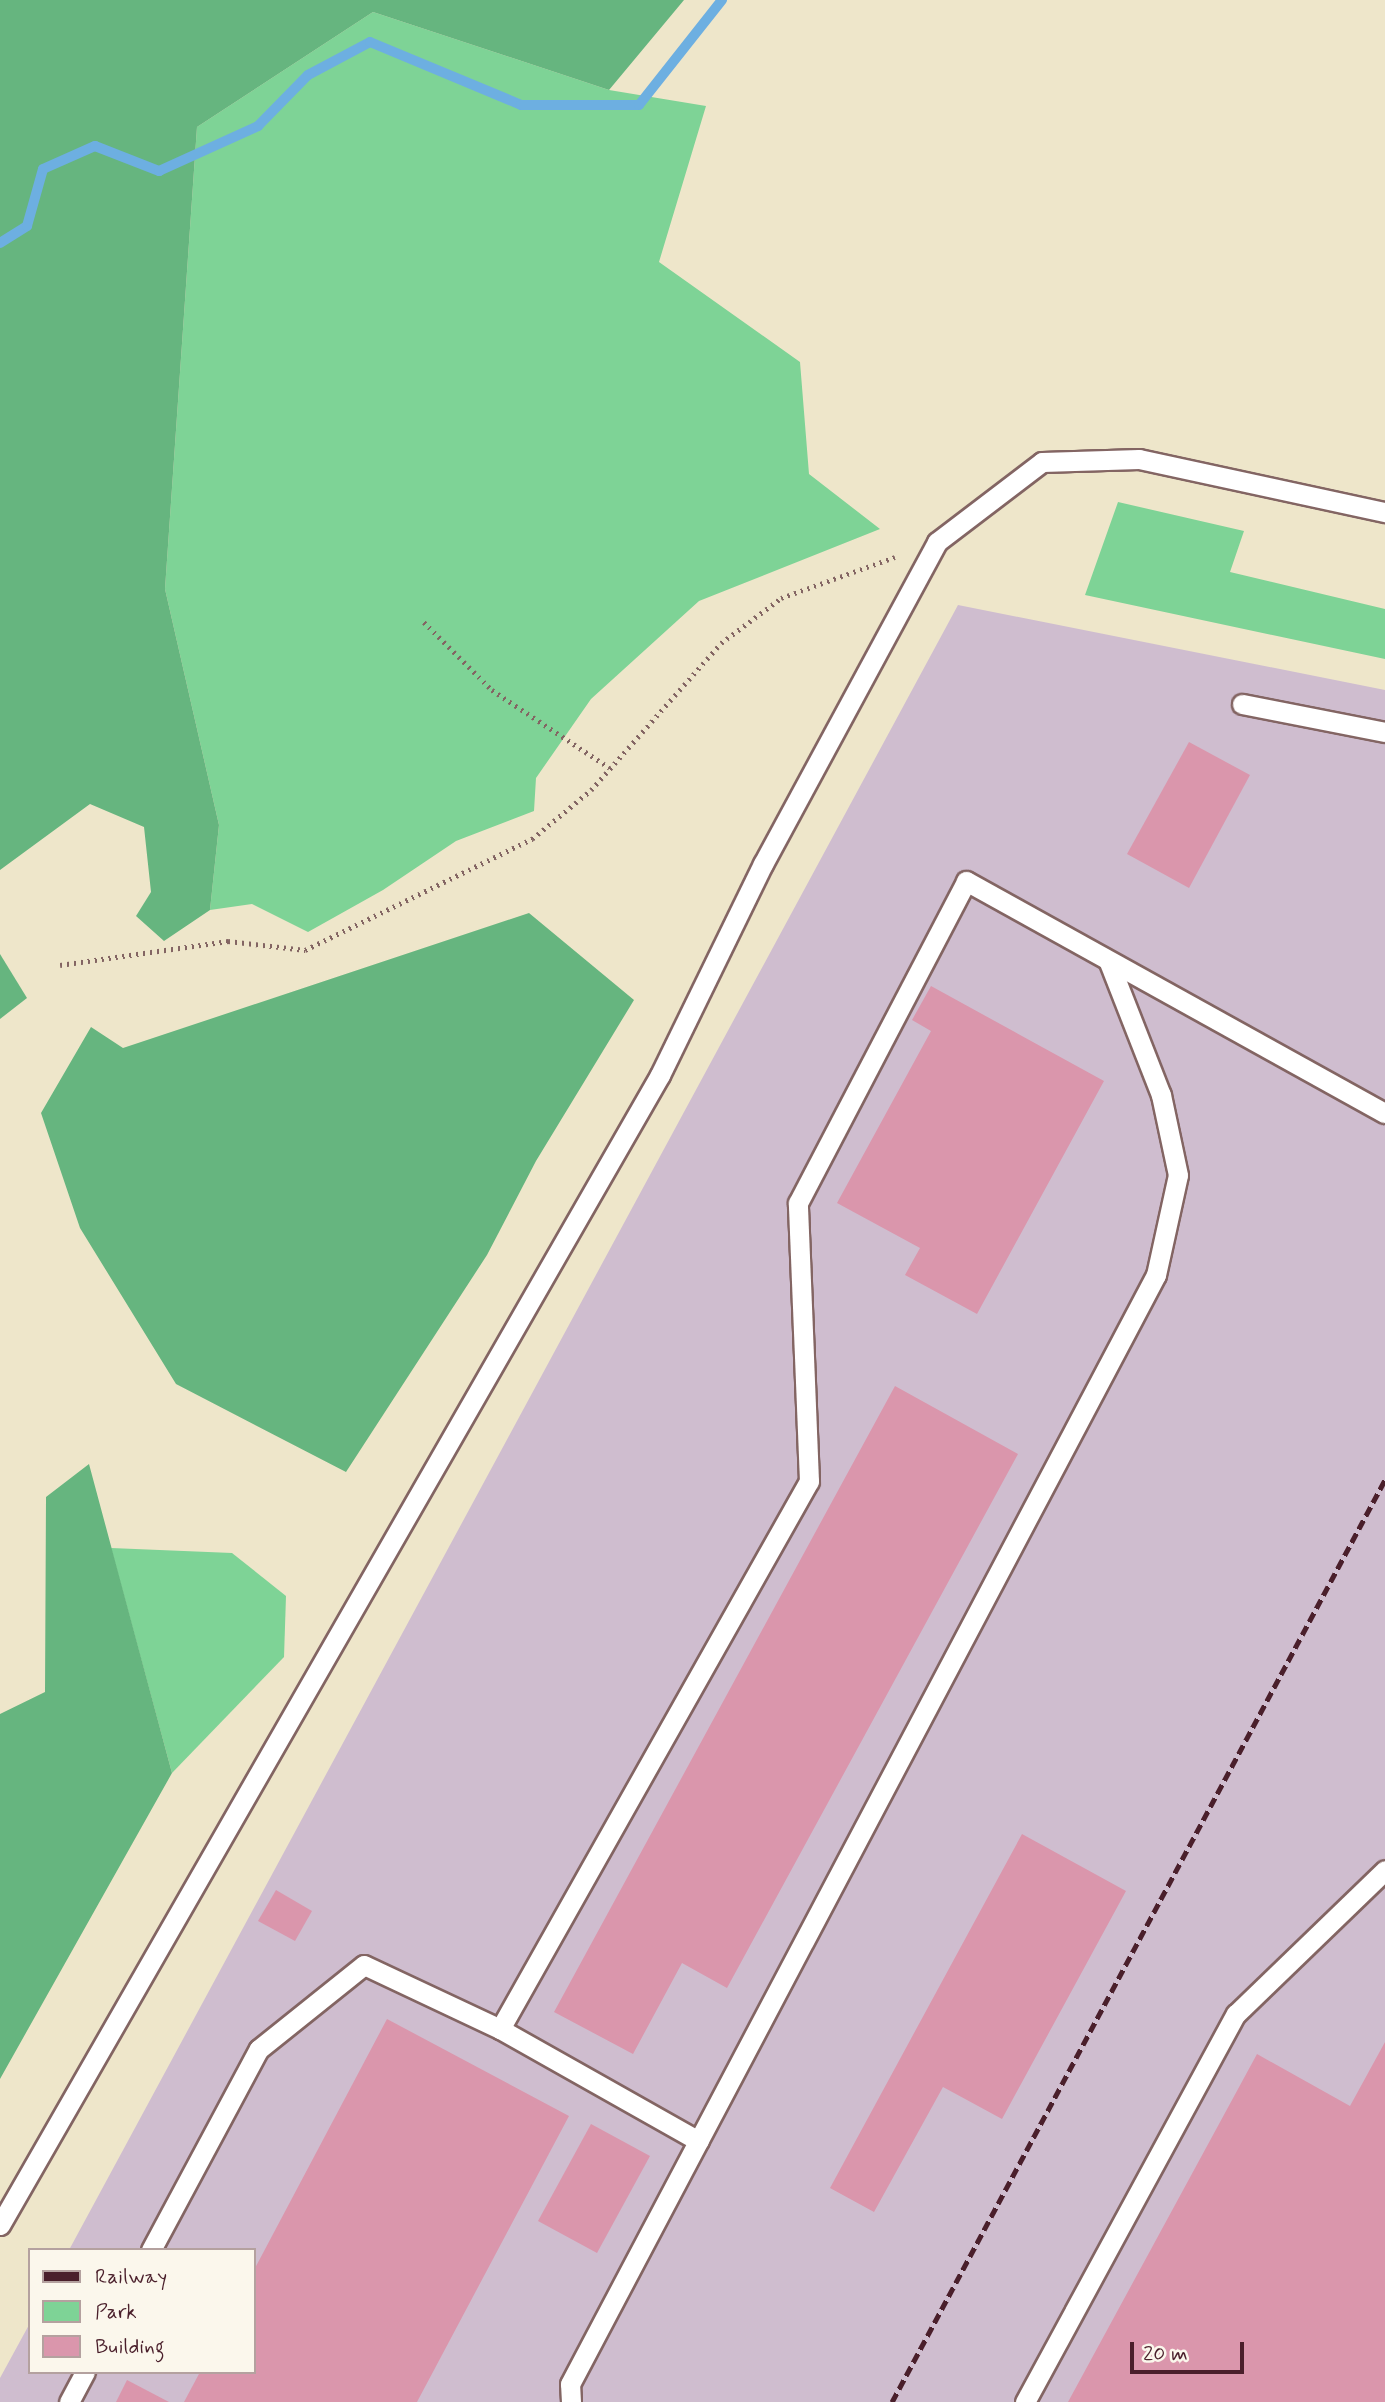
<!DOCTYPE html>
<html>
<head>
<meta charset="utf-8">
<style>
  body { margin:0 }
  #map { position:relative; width:1385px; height:2402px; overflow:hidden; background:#eee6ca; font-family:Mynerve,sans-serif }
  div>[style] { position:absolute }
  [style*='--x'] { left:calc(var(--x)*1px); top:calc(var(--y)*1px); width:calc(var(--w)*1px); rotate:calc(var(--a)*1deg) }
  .industrial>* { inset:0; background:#cfbdcf }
  .green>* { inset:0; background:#7ed396 }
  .forest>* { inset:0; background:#66b57f }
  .stream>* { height:10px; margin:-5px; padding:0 5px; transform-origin:5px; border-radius:5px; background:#6dafe1 }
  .building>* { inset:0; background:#da96ac }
  .path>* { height:4.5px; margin-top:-2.25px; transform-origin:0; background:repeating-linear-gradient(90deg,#836563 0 2px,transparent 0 7px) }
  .roads { filter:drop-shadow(2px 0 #836563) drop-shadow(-2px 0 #836563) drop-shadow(0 2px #836563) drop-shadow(0 -2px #836563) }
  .lane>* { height:19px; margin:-9.5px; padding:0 9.5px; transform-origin:9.5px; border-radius:9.5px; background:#fff }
  .rail>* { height:5px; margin-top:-2.5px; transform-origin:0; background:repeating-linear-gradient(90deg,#4a1f2b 0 10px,transparent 0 15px) }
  span { translate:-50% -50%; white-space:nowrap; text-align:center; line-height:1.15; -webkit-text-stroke:5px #fbf7ec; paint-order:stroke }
  .legend { position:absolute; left:28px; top:2248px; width:228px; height:126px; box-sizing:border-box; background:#fbf7ec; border:2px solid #b4a19f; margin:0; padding:9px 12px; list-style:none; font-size:21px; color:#4a1f2b }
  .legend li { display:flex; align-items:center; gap:14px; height:35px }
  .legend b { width:35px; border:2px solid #b4a19f }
  .scale { position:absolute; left:1130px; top:2342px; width:114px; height:32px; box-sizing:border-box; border:4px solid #4a1f2b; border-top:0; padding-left:9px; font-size:21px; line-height:24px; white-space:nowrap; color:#4a1f2b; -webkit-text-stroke:5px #fbf7ec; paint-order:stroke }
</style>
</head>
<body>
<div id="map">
  <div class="industrial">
    <i style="clip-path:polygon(958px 605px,1385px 690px,1385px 2402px,0 2402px,0 2378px,30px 2323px,30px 2372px,254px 2372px,254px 2250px,69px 2250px)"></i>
  </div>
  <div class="green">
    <i style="clip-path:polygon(373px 12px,609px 90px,706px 106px,659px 262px,800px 362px,809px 474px,880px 529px,699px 601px,591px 699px,536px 778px,534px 811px,456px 841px,383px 890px,308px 932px,252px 904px,210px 910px,219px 825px,165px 589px,197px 127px)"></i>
    <i style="clip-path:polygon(1118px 502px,1244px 531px,1230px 572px,1385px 609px,1385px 659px,1085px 595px)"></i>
    <i style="clip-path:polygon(111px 1548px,232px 1553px,286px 1596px,284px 1657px,172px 1773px)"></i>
  </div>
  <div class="forest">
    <i style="clip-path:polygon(0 0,684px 0,609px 90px,373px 12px,197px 127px,165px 589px,219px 825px,210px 910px,164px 941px,136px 916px,151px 892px,144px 827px,90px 804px,0 870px)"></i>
    <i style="clip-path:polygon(529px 913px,634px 1000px,536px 1161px,487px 1255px,346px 1472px,176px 1384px,80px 1228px,41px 1113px,91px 1027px,123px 1048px)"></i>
    <i style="clip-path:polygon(0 954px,27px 998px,0 1019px)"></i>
    <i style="clip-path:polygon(89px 1464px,172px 1773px,0 2079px,0 1714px,45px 1692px,46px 1497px)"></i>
  </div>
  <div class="stream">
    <i style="--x:0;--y:243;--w:32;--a:-32"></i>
    <i style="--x:27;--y:226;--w:59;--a:-74.3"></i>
    <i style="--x:43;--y:169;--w:57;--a:-23.9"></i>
    <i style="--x:95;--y:146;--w:69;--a:21.3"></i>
    <i style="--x:159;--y:171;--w:109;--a:-24.4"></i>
    <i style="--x:258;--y:126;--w:71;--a:-45.6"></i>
    <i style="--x:308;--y:75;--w:70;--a:-28"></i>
    <i style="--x:370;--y:42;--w:164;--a:22.6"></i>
    <i style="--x:521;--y:105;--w:118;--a:0"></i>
    <i style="--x:639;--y:105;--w:134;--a:-51.7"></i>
  </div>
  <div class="building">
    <i style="clip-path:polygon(1189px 742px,1250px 775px,1189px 888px,1127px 854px)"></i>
    <i style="clip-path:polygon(931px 986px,1104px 1081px,977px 1314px,905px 1275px,920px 1248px,837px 1203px,931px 1031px,912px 1020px)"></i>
    <i style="clip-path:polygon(895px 1386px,1018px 1454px,727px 1988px,682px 1963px,633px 2054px,554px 2012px)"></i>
    <i style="clip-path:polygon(1022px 1834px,1126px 1891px,1002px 2119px,943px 2087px,874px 2212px,830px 2188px)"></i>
    <i style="clip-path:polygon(276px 1890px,312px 1911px,295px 1941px,258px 1921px)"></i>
    <i style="clip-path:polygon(387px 2019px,569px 2116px,417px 2402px,184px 2402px,200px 2372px,254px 2372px,254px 2270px)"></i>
    <i style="clip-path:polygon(1385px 2042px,1385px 2402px,1068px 2402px,1257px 2054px,1350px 2106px)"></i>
    <i style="clip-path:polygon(591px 2124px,650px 2156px,597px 2253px,538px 2221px)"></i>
    <i style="clip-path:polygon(127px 2380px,169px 2402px,116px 2402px)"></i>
  </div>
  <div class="path">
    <i style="--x:424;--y:622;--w:96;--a:45"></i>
    <i style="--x:492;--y:690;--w:141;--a:33.5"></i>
    <i style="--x:60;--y:965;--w:170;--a:-8.1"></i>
    <i style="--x:228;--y:941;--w:78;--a:6.7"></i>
    <i style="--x:305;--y:950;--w:253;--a:-26.1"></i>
    <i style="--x:532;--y:839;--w:77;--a:-39.7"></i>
    <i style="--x:591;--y:790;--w:196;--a:-48.5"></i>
    <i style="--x:721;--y:643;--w:75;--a:-36.9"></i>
    <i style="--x:781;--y:598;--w:121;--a:-19.8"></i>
  </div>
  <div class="roads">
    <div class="lane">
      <i style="--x:1242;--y:704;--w:146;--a:11.1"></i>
      <i style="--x:500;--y:2029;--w:629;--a:-60.58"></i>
      <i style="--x:809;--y:1481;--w:278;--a:-92.3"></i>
      <i style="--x:798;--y:1203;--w:363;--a:-62.4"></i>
      <i style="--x:966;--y:881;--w:479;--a:29"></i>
      <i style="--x:0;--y:2225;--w:1326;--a:-60.15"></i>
      <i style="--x:660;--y:1075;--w:235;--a:-64"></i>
      <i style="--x:763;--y:864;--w:366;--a:-61.6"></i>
      <i style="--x:937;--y:542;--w:132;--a:-37.3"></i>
      <i style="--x:1042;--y:462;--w:97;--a:-1.8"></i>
      <i style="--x:1139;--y:459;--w:252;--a:12.2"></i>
      <i style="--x:151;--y:2250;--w:228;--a:-61.8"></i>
      <i style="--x:259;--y:2049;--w:134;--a:-38.7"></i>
      <i style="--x:364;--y:1965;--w:150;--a:25.2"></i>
      <i style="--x:500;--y:2029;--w:228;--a:29.4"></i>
      <i style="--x:69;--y:2402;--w:34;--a:-62"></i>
      <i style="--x:571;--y:2402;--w:18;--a:-93"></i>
      <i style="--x:570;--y:2384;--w:1254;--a:-62.15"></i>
      <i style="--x:1156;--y:1275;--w:102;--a:-77.6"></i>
      <i style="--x:1178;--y:1175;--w:82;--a:-102"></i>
      <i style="--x:1161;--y:1095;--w:143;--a:-111.4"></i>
      <i style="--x:1025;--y:2402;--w:442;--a:-61.5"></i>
      <i style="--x:1236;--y:2014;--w:207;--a:-44"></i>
    </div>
  </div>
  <div class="rail">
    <i style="--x:892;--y:2402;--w:1046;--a:-61.87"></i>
  </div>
  <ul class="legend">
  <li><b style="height:9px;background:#4a1f2b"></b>Railway</li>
  <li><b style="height:19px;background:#7ed396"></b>Park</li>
  <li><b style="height:19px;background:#da96ac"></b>Building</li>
  </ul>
  <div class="scale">20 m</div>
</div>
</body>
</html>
